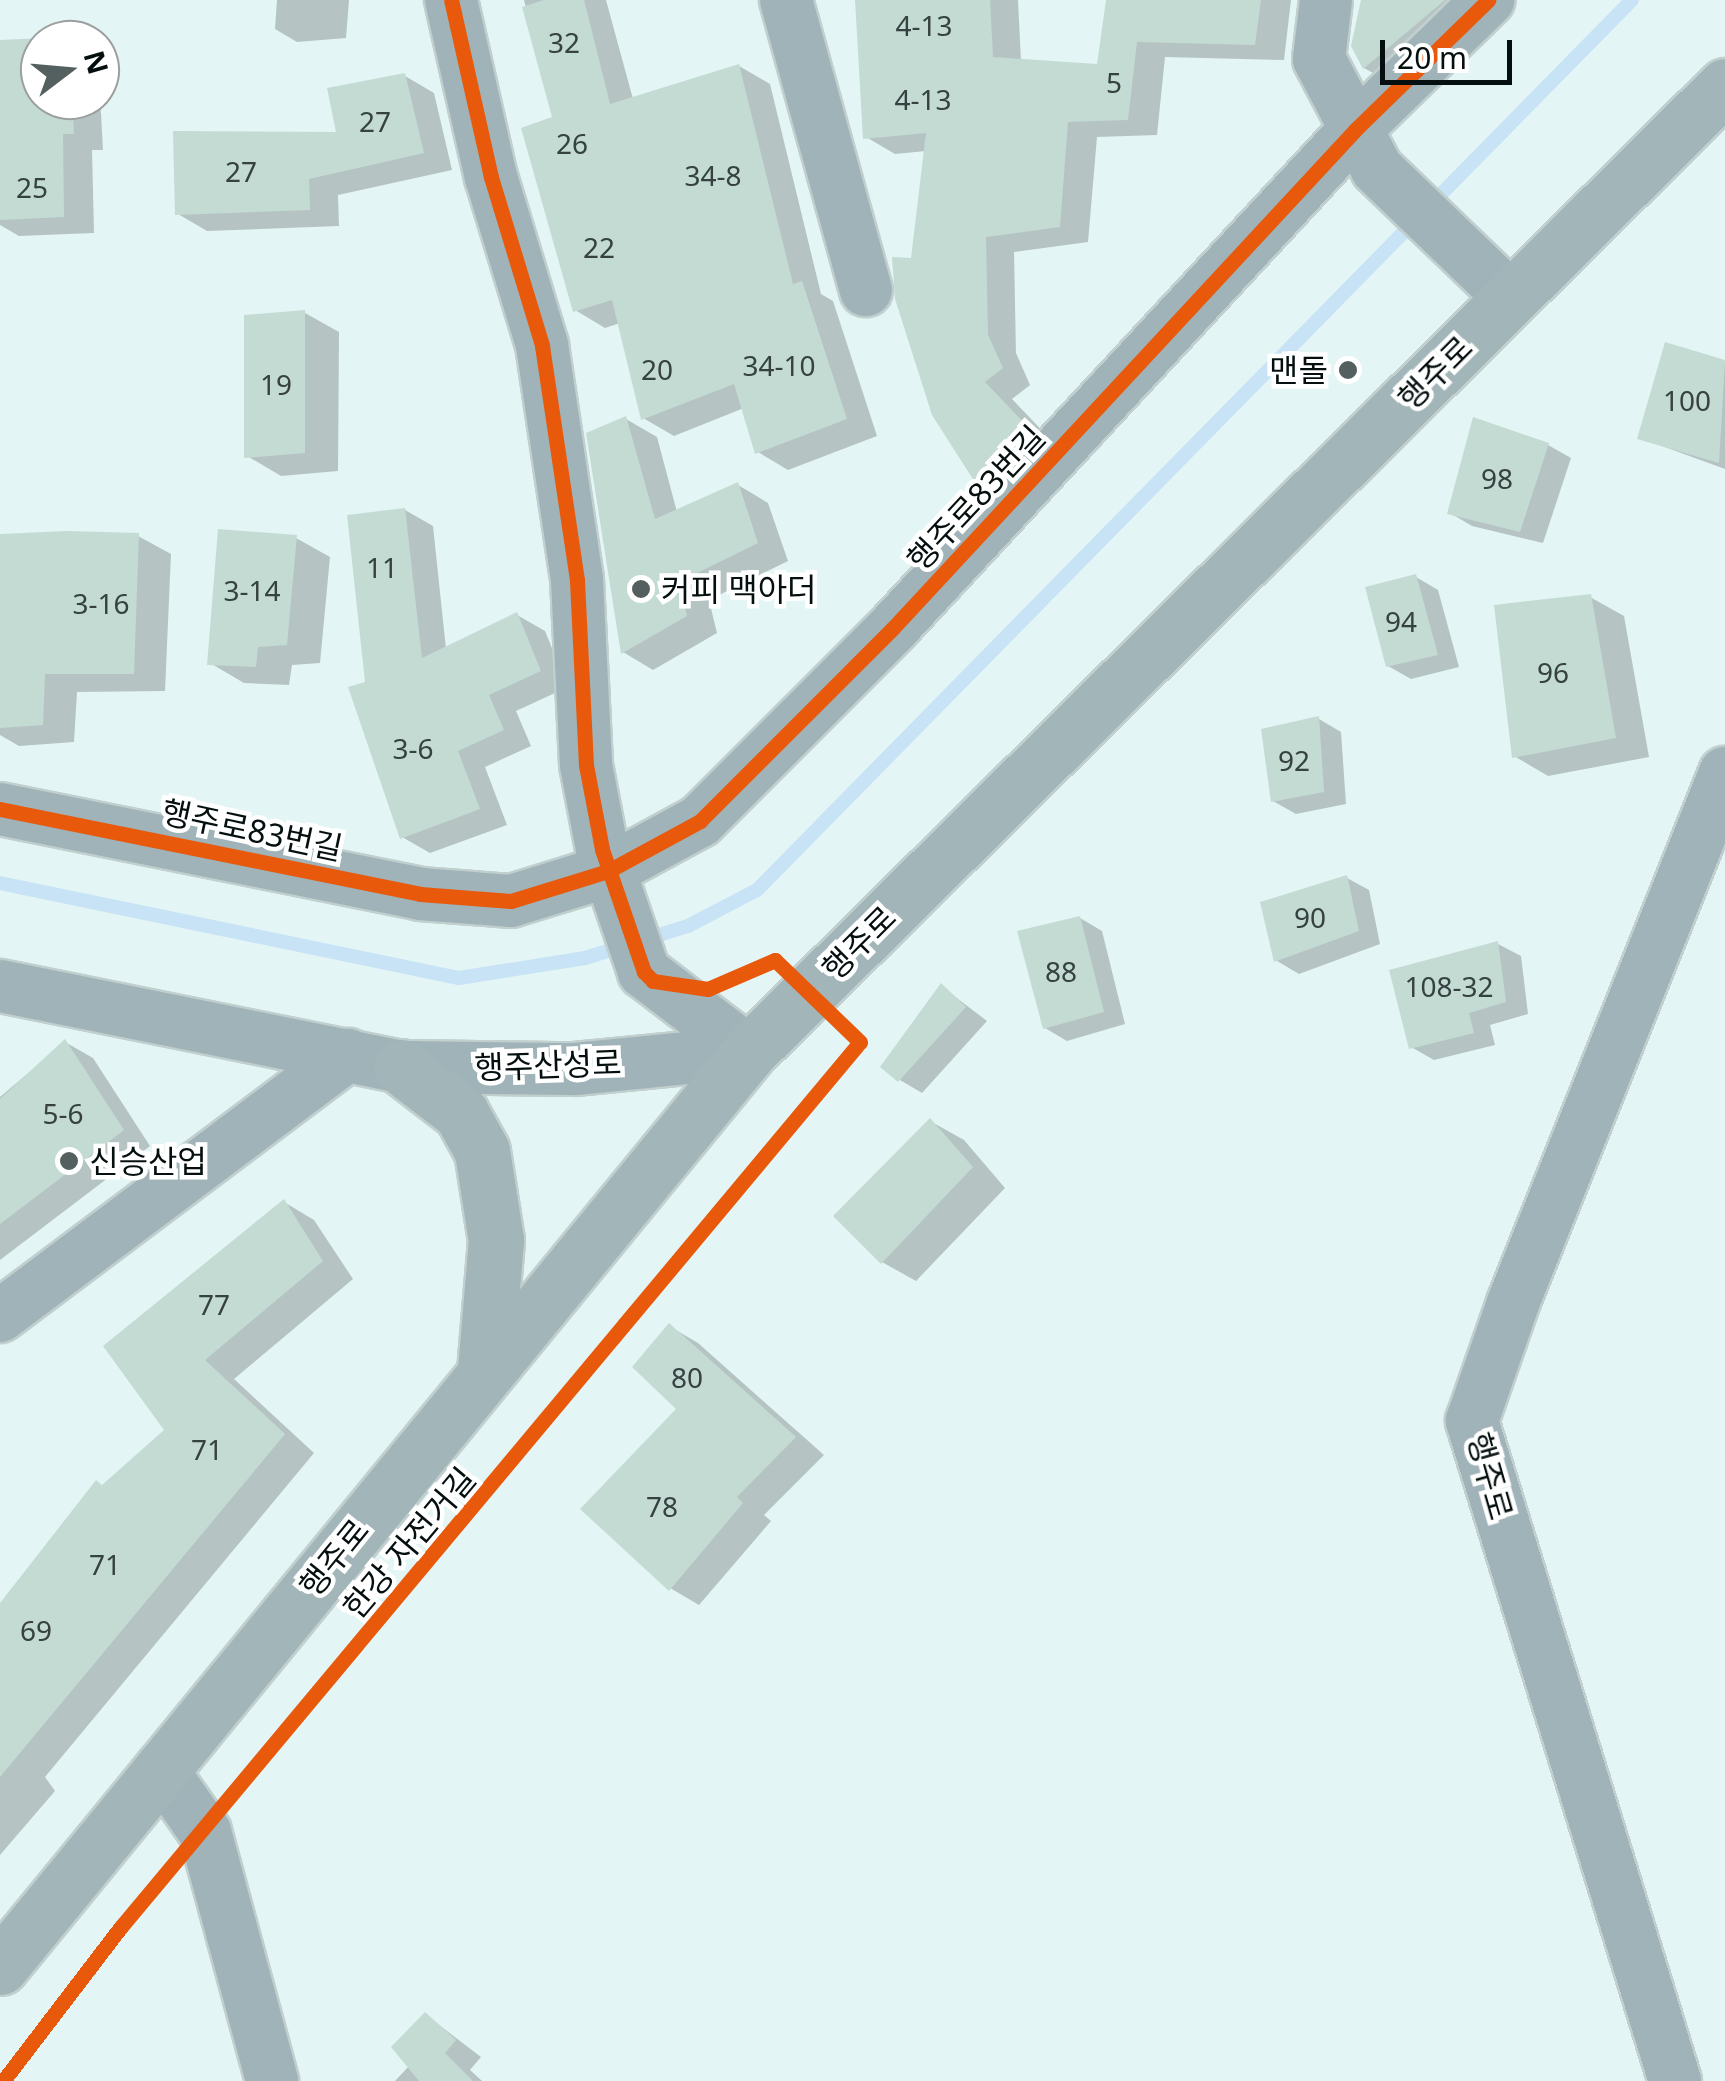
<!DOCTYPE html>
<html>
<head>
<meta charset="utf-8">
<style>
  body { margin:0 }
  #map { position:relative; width:1725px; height:2081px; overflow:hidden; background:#e3f5f4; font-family:"Noto Sans","Noto Sans KR",sans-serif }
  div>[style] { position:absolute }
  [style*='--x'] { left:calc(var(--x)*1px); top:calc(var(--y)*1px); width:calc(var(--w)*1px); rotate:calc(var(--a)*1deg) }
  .shadow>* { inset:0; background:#0003 }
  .stream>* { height:14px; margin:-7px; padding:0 7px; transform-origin:7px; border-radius:7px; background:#c8e3f6 }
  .building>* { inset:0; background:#c4dbd4 }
  .roads { filter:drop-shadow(2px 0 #c1cfce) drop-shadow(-2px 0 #c1cfce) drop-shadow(0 2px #c1cfce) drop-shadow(0 -2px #c1cfce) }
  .minor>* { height:52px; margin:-26px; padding:0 26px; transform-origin:26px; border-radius:26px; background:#9fb3b8 }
  .major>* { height:55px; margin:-27.5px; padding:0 27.5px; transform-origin:27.5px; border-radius:27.5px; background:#a2b5b8 }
  .cycleway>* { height:15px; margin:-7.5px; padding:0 7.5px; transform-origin:7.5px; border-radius:7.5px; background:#e8590c }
  .dots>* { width:28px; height:28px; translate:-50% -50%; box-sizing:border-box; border:5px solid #fff; border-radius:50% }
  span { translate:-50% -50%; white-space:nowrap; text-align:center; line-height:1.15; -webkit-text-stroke:9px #fff; paint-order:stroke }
  .number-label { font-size:28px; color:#354240 }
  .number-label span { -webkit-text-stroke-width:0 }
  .poi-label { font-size:32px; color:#050f0f }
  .right { translate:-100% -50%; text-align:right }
  .left { translate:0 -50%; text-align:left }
  .street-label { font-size:32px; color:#050f0f }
  .north { position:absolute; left:20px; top:20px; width:100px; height:100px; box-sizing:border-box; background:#fff; border:2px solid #9b9f9f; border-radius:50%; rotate:74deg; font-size:28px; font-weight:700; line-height:40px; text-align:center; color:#050f0f }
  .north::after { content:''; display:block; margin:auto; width:35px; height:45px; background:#53605f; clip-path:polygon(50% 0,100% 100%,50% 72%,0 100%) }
  .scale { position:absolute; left:1380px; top:40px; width:132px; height:45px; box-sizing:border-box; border:5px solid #050f0f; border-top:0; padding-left:12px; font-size:30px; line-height:35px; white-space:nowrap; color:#050f0f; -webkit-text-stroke:8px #fff; paint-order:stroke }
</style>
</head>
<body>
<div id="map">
  <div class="shadow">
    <i style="clip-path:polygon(277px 0,349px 0,346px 38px,297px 42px,275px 29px)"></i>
    <i style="clip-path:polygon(524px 0,606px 0,633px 99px,739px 66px,770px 84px,821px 294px,833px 301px,877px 436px,788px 470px,758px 452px,744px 408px,674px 436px,643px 418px,620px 323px,605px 328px,575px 310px,555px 119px)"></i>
    <i style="clip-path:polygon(858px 0,1018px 0,1021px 61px,1099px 66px,1109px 0,1291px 0,1284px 60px,1165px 57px,1157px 135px,1097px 137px,1088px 242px,1014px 252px,1016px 353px,1030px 385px,1012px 399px,1057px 446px,1006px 499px,978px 482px,934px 414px,914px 261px,926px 151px,895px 154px,866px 137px)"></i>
    <i style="clip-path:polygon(1365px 0,1452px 0,1382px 78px,1364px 68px,1353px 45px)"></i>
    <i style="clip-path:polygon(40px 41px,40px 100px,100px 100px,100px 95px,103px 150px,92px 150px,94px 233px,19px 236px,0 225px,0 42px)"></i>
    <i style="clip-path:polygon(405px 76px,434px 93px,452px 170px,338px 195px,339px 226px,207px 231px,178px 214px,339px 134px)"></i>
    <i style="clip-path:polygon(305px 313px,339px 332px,338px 471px,281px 476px,247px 456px)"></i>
    <i style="clip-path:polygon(1667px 345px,1725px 363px,1725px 469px,1640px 438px)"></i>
    <i style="clip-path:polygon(626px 419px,657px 437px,677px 512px,738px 485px,768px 503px,788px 561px,709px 600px,717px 633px,653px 670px,623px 652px)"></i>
    <i style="clip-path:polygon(1548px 445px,1571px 458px,1543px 543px,1472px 526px,1450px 513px)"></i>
    <i style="clip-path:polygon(405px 510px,433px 526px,446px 649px,517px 615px,545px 631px,568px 687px,516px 711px,531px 746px,485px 767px,507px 825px,430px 853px,402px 837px,367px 684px)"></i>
    <i style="clip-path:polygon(0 536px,138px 536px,171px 554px,165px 691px,77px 692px,74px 742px,19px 746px,0 735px)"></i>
    <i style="clip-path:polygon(296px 538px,330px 557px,320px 663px,292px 665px,289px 685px,244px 683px,210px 663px)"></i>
    <i style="clip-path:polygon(1416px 577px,1438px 590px,1459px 667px,1411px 679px,1388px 666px)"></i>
    <i style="clip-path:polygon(1590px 597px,1624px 616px,1649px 757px,1548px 776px,1514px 756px)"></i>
    <i style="clip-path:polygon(1319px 719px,1341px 732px,1346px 804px,1296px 814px,1273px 801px)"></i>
    <i style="clip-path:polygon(1347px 878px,1369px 890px,1380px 944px,1299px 974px,1277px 961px)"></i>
    <i style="clip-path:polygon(1080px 918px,1102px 931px,1125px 1024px,1067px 1041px,1045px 1028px)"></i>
    <i style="clip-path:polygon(1498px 944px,1521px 956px,1528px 1014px,1490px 1025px,1495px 1045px,1434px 1060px,1411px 1047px)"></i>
    <i style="clip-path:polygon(941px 986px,987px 1021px,922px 1093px,900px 1080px)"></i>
    <i style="clip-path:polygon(65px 1042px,93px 1058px,150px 1146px,0 1260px,0 1097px)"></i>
    <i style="clip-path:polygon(930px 1121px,964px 1140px,1005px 1188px,916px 1281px,882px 1262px)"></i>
    <i style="clip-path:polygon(284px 1202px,314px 1220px,353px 1279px,234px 1379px,314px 1453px,45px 1777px,55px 1791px,0 1855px,0 1607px,104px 1487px,167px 1430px)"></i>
    <i style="clip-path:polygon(669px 1326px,698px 1343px,824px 1455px,764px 1515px,771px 1521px,699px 1605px,670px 1588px,679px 1409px)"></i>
    <i style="clip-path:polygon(426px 2015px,481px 2057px,470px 2070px,482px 2081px,395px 2081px,409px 2066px)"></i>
  </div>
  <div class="stream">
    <i style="--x:0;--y:883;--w:469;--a:11.7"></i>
    <i style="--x:459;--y:978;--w:128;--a:-9"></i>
    <i style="--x:585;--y:958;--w:108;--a:-17.3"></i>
    <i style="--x:688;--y:926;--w:78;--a:-27.6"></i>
    <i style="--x:757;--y:890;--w:1248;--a:-45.49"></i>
  </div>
  <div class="building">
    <i style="clip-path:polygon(544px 0,584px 0,610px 104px,739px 64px,793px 284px,802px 281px,847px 419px,755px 454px,734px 384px,641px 420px,612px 300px,573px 312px,521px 128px,552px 117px,522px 7px)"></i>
    <i style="clip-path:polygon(855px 0,990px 0,993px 57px,1097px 64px,1106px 0,1261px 0,1255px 45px,1137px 42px,1128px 120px,1068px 122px,1060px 227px,986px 237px,988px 335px,1003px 368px,985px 382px,1030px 429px,976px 484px,932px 415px,895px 299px,892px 257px,911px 258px,926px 133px,863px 139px)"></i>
    <i style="clip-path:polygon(1361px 0,1445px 0,1363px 69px,1351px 46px)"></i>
    <i style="clip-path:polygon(68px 37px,40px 40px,40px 100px,72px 100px,74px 134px,63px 134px,64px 217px,0 220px,0 40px)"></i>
    <i style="clip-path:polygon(405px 73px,424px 153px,309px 179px,310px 210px,175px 215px,173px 131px,336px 132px,327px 88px)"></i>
    <i style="clip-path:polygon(305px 310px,305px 453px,244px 458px,244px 315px)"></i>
    <i style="clip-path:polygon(1665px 342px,1725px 360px,1719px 463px,1637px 439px)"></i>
    <i style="clip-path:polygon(626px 416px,655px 519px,738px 482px,758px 543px,679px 582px,687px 616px,621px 654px,586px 433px)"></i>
    <i style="clip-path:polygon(1473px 417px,1549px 443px,1520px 532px,1447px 514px)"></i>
    <i style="clip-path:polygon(405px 508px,422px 658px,517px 612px,541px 671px,489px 695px,504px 730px,458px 751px,480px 809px,400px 839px,348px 687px,365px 682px,347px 515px)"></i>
    <i style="clip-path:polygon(218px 529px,297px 535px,287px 645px,258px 647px,256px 667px,207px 665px)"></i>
    <i style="clip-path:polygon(68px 531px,139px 533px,134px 674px,45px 674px,43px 725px,0 728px,0 534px)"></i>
    <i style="clip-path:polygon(1416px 574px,1438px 655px,1386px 667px,1365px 587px)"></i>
    <i style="clip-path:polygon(1591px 594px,1616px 738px,1512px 758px,1494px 605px)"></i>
    <i style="clip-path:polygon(1319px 716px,1324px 792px,1271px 802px,1261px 729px)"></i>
    <i style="clip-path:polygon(1347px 875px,1359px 931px,1274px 962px,1260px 902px)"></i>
    <i style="clip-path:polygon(1080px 916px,1104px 1012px,1043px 1029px,1017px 931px)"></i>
    <i style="clip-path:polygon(1498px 941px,1506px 1002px,1469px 1013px,1474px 1033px,1409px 1049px,1389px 970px)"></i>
    <i style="clip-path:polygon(941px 983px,966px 1007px,898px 1082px,880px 1067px)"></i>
    <i style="clip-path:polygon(65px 1039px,124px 1130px,0 1224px,0 1099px)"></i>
    <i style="clip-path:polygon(930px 1118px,973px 1167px,881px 1264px,833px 1216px)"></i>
    <i style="clip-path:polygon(284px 1199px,323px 1261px,205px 1360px,285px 1434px,0 1777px,0 1603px,96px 1480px,102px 1485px,164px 1430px,103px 1346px)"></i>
    <i style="clip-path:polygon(669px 1323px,796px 1437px,737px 1497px,743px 1503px,669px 1591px,580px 1509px,676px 1409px,632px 1367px)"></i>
    <i style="clip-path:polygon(425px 2012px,456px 2040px,445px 2053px,473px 2081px,419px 2081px,391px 2047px)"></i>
  </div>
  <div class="roads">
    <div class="minor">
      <i style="--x:451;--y:0;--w:181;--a:77.3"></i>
      <i style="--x:491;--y:177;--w:176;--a:73.1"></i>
      <i style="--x:542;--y:345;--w:238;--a:81.5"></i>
      <i style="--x:577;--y:580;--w:185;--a:87.2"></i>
      <i style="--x:586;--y:765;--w:86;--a:79.2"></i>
      <i style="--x:602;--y:849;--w:130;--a:71.1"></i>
      <i style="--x:644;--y:972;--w:132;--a:37.3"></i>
      <i style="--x:786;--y:0;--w:301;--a:74.6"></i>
      <i style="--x:1326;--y:0;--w:59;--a:96.8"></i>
      <i style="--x:1319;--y:59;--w:124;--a:62.2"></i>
      <i style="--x:1377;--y:169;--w:186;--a:43.9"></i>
      <i style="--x:0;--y:809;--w:429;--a:11.4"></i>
      <i style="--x:420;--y:894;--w:91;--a:4.4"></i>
      <i style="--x:511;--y:901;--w:102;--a:-17.2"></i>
      <i style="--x:608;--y:871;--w:105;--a:-28.5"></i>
      <i style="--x:700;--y:821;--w:272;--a:-45"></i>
      <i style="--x:892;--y:629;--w:682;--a:-47.14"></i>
      <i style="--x:1356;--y:129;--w:185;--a:-44.3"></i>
      <i style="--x:0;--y:986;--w:409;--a:11.4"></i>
      <i style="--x:401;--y:1067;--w:174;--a:0.7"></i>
      <i style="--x:575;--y:1069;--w:175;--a:-5.6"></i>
      <i style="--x:0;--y:1316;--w:435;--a:-36.9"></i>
      <i style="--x:161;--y:1769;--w:77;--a:55.1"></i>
      <i style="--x:205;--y:1832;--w:258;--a:74.9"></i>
      <i style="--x:1675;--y:2081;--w:691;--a:-107.1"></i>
      <i style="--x:1472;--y:1421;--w:125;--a:-70.8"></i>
      <i style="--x:1513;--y:1303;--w:571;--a:-68.2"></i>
    </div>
    <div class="major">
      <i style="--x:401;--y:1067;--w:76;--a:37.5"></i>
      <i style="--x:461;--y:1113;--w:43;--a:61.1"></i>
      <i style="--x:482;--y:1151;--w:90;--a:81.1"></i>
      <i style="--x:496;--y:1240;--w:131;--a:94.8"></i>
      <i style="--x:0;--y:1967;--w:1182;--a:-50.7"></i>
      <i style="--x:749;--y:1052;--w:1373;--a:-44.7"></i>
    </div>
  </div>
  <div class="cycleway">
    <i style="--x:0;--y:809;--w:429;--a:11.4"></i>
    <i style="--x:420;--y:894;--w:91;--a:4.4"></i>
    <i style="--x:511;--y:901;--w:102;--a:-17.2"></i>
    <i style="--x:608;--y:871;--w:105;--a:-28.5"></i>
    <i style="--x:700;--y:821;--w:272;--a:-45"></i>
    <i style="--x:892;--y:629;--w:682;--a:-47.14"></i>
    <i style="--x:1356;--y:129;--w:185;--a:-44.3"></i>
    <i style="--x:3;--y:2081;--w:193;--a:-52.6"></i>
    <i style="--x:120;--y:1928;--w:1154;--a:-50.13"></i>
    <i style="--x:860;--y:1042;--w:118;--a:-136"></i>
    <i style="--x:775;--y:960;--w:73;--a:156.6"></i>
    <i style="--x:708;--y:989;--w:56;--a:-171.7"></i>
    <i style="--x:653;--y:981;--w:13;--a:-135"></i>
    <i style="--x:644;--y:972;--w:130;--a:-108.9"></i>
    <i style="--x:602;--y:849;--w:86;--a:-100.8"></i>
    <i style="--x:586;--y:765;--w:185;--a:-92.8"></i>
    <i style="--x:577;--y:580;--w:238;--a:-98.5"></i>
    <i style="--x:542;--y:345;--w:176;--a:-106.9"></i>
    <i style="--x:491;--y:177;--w:181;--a:-102.7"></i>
  </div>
  <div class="dots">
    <i style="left:1348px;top:370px;background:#53605f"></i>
    <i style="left:641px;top:589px;background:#53605f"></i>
    <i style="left:69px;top:1161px;background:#53605f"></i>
  </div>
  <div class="number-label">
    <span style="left:924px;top:25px">4-13</span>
    <span style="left:564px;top:42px">32</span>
    <span style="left:1114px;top:82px">5</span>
    <span style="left:923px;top:99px">4-13</span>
    <span style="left:375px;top:121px">27</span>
    <span style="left:572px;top:143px">26</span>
    <span style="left:241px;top:171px">27</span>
    <span style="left:713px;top:175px">34-8</span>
    <span style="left:32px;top:187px">25</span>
    <span style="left:599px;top:247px">22</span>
    <span style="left:779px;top:365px">34-10</span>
    <span style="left:657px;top:369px">20</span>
    <span style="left:276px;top:384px">19</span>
    <span style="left:1687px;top:400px">100</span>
    <span style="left:1497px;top:478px">98</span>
    <span style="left:382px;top:567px">11</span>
    <span style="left:252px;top:590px">3-14</span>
    <span style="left:101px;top:603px">3-16</span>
    <span style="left:1401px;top:621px">94</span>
    <span style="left:1553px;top:672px">96</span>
    <span style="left:413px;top:748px">3-6</span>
    <span style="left:1294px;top:760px">92</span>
    <span style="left:1310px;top:917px">90</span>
    <span style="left:1061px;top:971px">88</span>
    <span style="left:1449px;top:986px">108-32</span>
    <span style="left:63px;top:1113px">5-6</span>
    <span style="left:214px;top:1304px">77</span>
    <span style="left:687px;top:1377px">80</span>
    <span style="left:207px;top:1449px">71</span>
    <span style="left:662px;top:1506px">78</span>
    <span style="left:105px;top:1564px">71</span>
    <span style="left:36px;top:1630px">69</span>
  </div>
  <div class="poi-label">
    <span class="right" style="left:1328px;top:370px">맨돌</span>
    <span class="left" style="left:661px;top:589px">커피 맥아더</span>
    <span class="left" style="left:89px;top:1161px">신승산업</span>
  </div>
  <div class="street-label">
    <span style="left:1435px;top:373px;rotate:-45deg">행주로</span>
    <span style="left:976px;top:498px;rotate:-47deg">행주로83번길</span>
    <span style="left:252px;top:830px;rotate:12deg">행주로83번길</span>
    <span style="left:859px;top:943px;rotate:-45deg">행주로</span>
    <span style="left:548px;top:1065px;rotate:-2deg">행주산성로</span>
    <span style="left:1490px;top:1476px;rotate:74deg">행주로</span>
    <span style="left:409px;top:1543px;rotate:-50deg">한강 자전거길</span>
    <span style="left:334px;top:1558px;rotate:-51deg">행주로</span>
  </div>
  <div class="north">N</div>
  <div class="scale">20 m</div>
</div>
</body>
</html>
